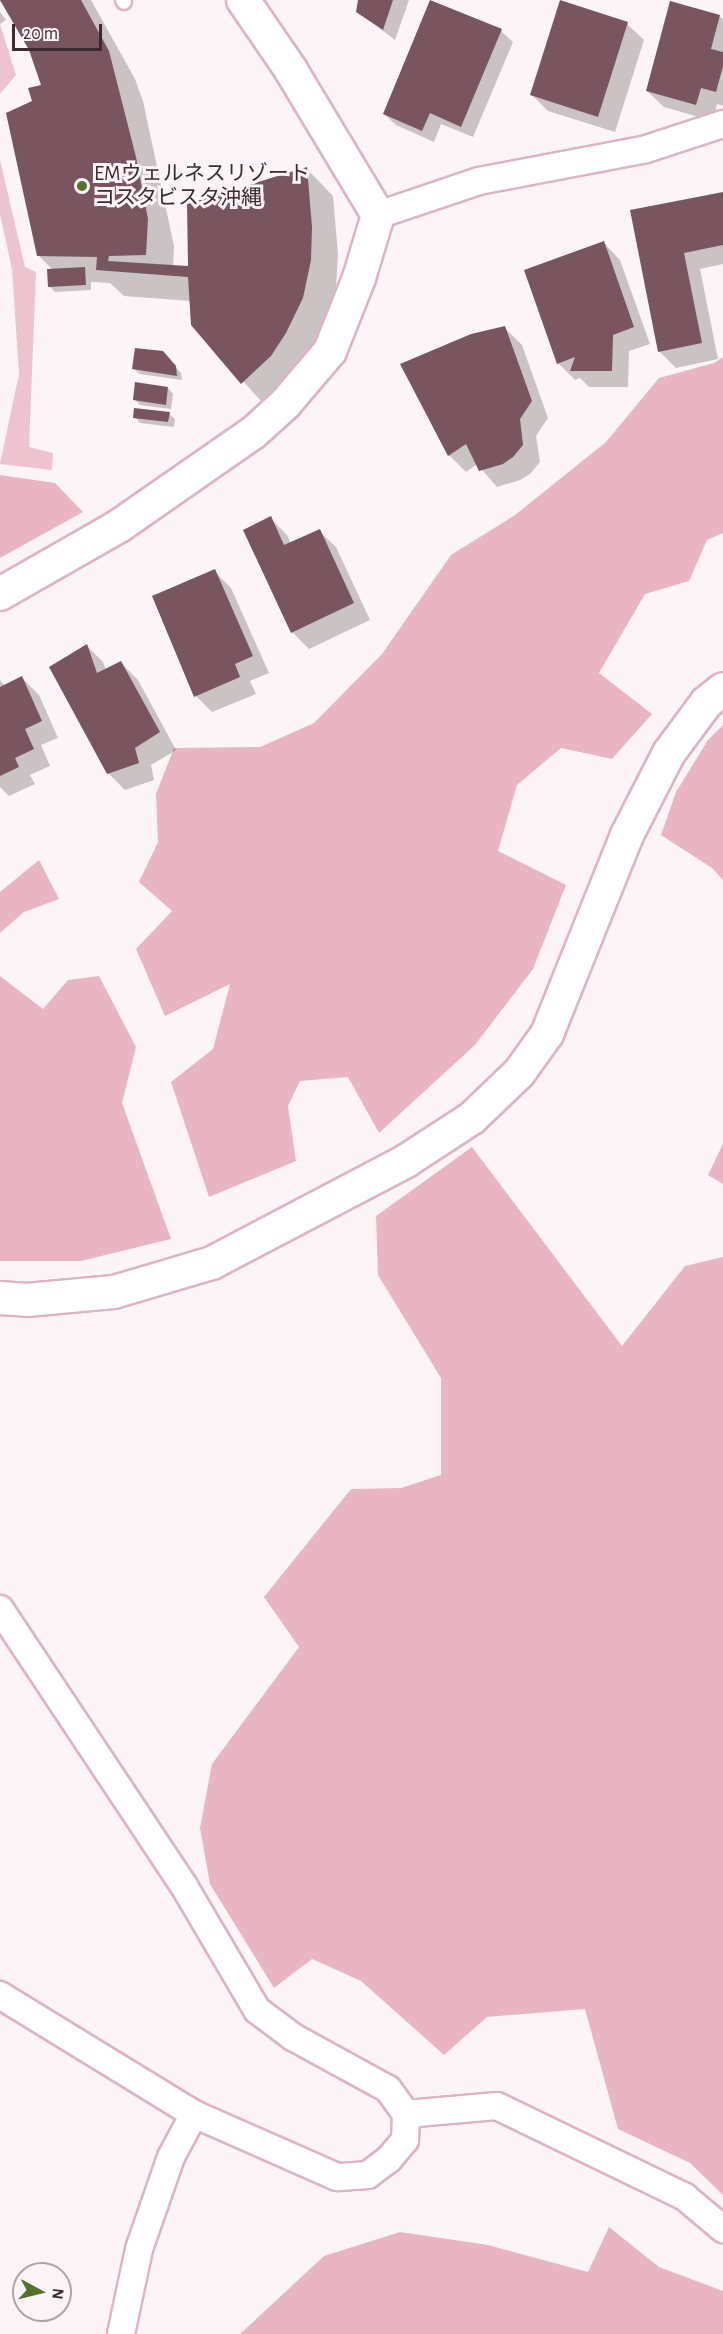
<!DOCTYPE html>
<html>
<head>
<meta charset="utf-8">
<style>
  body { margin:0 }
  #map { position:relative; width:723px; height:2334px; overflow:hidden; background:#fcf4f6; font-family:"Alegreya Sans","Noto Sans JP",sans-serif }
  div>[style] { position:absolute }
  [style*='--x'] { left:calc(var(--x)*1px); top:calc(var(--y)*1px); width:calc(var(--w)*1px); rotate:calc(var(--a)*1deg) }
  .green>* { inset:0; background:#ecc3ce }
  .forest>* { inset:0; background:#eab5c3 }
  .shadow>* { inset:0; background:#0003 }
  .building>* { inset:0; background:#79555f }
  .roads { filter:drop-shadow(2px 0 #ddb4bf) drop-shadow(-2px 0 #ddb4bf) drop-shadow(0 2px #ddb4bf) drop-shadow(0 -2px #ddb4bf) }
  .service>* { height:14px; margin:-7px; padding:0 7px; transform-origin:7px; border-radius:7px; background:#fff }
  .minor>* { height:26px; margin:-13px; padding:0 13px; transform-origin:13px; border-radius:13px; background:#fff }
  .tertiary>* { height:32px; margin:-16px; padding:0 16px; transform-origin:16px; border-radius:16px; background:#fff }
  .dots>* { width:16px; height:16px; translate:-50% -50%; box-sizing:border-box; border:3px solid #fcf4f6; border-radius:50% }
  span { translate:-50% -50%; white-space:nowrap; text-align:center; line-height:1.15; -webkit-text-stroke:6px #fcf4f6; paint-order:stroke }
  .poi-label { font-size:21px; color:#3b2b30 }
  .left { translate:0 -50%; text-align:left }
  .north { position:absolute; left:12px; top:2262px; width:60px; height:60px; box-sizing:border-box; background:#fcf4f6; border:2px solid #afa4a7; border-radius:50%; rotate:97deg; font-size:16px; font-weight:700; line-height:24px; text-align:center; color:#3b2b30 }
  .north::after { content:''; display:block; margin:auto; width:21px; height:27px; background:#53732a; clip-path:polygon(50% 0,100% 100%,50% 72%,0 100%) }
  .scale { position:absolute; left:12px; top:24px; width:90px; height:27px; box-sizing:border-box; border:3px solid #3b2b30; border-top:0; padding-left:8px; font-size:18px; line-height:21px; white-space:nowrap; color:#3b2b30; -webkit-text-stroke:4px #fcf4f6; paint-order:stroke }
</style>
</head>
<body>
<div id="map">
  <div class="green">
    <i style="clip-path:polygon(0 24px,16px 75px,0 94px)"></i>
    <i style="clip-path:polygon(0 160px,25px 267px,36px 272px,29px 447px,53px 453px,52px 470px,0 464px,19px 374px,12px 269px,0 214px)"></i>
  </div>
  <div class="forest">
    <i style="clip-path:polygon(723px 357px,723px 533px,707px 540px,689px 581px,645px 594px,599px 673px,652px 714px,612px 759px,561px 748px,517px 785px,498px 851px,566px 885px,533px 969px,475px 1045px,379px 1133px,348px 1077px,300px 1081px,288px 1106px,296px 1161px,209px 1197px,171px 1082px,213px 1049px,230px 984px,165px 1016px,136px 949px,172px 911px,139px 882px,158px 842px,156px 794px,174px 748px,260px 747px,314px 723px,382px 654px,451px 555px,515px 515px,606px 442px,659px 378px,714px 363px)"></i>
    <i style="clip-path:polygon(0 475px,55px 483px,83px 512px,0 558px)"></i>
    <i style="clip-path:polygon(723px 725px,723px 880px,712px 868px,661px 835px,676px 792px,708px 740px)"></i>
    <i style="clip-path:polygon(39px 860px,59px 899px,24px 912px,0 933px,0 892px)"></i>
    <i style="clip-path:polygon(0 976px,43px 1009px,68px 980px,99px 976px,136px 1047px,122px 1103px,171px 1239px,81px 1261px,0 1261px)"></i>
    <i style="clip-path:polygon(723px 1144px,723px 1184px,708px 1175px)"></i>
    <i style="clip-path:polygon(472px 1147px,622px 1346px,685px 1266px,723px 1257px,723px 2195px,690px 2163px,618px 2129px,585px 2009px,487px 2017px,444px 2055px,361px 1981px,312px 1959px,274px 1988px,210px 1884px,200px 1828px,212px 1764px,299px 1647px,264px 1597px,351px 1489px,401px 1488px,441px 1475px,441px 1378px,378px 1275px,376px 1216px)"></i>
    <i style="clip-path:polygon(609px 2227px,659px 2267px,723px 2291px,723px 2334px,240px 2334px,324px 2256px,400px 2232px,488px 2245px,588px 2272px)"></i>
  </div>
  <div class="shadow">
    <i style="clip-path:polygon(0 0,91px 0,135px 79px,143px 101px,174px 246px,173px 267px,190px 268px,307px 169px,333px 196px,338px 254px,336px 288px,329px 325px,312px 360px,269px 410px,193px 325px,191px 301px,124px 296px,110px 283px,91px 282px,91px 290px,55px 292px,49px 286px,53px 270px,39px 256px,34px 102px,42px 86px,30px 50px)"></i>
    <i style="clip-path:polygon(360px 0,409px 0,395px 40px,357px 11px)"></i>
    <i style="clip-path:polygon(0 12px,6px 20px,0 24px)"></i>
    <i style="clip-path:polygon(719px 16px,723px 19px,723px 106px,717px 104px,713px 121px,664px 107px,647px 91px)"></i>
    <i style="clip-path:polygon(627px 24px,644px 40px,615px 132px,548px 111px,532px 95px)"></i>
    <i style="clip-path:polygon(501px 31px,513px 42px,473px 137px,441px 124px,434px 142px,396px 125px,384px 114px)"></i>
    <i style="clip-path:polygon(723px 193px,723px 264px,700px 269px,718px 359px,676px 368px,659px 351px,631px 211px)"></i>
    <i style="clip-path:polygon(604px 243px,620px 260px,650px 344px,629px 351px,628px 387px,589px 387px,580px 378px,575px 380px,558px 363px)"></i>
    <i style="clip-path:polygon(505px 328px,522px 345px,548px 418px,536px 436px,540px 462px,530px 474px,520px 480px,497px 487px,477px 464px,466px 472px,449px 455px,402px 365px)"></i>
    <i style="clip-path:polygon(168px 359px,181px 373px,182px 380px,140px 374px,134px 369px)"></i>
    <i style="clip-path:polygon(168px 388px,173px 394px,171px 409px,140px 405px,134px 399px)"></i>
    <i style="clip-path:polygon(169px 414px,175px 419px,174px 427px,140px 423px,135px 417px)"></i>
    <i style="clip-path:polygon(270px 518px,287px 535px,291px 544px,319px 531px,336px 547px,370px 620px,309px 649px,292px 632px)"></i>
    <i style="clip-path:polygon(214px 571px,231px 588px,269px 673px,250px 681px,256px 694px,212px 712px,196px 696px)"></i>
    <i style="clip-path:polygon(87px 646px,103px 662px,106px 670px,121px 663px,138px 680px,176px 750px,151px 765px,154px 780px,125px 790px,108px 773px)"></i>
    <i style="clip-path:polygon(22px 678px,39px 695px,58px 738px,41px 745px,50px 766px,30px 775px,35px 784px,9px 796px,0 787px,0 680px,5px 686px)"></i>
  </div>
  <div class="building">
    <i style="clip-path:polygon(0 0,81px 0,109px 51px,136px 157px,148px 219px,146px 255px,109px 256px,108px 261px,188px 266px,187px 204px,307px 167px,312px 227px,311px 260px,303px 298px,286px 333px,271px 356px,241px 384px,191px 325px,188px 277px,96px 270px,97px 257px,37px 256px,6px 113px,32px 101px,28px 88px,41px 85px,29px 50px)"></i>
    <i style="clip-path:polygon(358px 0,393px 0,383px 30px,356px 12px)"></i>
    <i style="clip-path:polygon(430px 0,502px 29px,461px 127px,430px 113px,422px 131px,383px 114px)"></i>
    <i style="clip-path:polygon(560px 0,628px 22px,598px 117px,530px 95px)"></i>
    <i style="clip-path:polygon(670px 1px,720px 15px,711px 49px,723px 52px,723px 66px,716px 92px,701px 88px,696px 105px,646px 91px)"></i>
    <i style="clip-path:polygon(723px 192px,723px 245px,684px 253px,702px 343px,658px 352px,630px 210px)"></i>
    <i style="clip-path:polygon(604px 241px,634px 327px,613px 335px,612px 371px,570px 371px,575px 357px,557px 364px,524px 270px)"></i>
    <i style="clip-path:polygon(85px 267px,86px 285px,48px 287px,47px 269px)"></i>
    <i style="clip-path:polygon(505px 326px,532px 401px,520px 419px,523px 445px,513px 457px,503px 464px,479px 471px,466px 444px,448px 456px,400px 364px,471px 334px)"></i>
    <i style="clip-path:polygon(135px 348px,163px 351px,176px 366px,177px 376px,132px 369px)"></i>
    <i style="clip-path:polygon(135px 382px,168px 387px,166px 405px,133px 400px)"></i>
    <i style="clip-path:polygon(134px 408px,170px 412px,168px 422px,133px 418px)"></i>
    <i style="clip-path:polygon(271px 516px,284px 545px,320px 529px,354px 603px,291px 633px,243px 530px)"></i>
    <i style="clip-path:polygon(215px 569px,253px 656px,235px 664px,240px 677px,194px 697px,152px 596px)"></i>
    <i style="clip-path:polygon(87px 644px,97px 673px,121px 661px,160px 732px,135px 748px,139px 763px,107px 774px,49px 667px)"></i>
    <i style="clip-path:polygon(22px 676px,42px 721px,25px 729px,34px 749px,15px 758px,19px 767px,0 776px,0 687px)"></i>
  </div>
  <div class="roads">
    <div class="service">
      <i style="--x:123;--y:0;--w:2;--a:63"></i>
    </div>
    <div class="minor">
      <i style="--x:378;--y:215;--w:107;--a:-18.6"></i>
      <i style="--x:479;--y:181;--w:170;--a:-10.8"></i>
      <i style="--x:646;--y:149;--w:81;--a:-18"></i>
      <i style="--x:0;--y:1609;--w:333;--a:56.4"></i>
      <i style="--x:184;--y:1886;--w:144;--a:59.5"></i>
      <i style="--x:257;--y:2010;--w:45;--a:36.9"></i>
      <i style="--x:293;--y:2037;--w:108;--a:28.7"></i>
      <i style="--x:388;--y:2089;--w:31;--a:54"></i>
      <i style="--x:406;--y:2114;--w:26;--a:92"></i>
      <i style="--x:405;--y:2140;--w:25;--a:130"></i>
      <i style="--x:389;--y:2159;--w:26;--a:143"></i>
      <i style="--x:368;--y:2175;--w:31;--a:176"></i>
      <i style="--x:337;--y:2177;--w:156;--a:-156.2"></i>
      <i style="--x:194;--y:2114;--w:228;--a:-148.5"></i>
      <i style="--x:406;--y:2114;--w:91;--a:-5"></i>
      <i style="--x:497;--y:2106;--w:209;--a:25.8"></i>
      <i style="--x:685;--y:2197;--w:50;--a:40.1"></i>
      <i style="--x:121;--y:2334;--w:87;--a:-78"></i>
      <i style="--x:139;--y:2249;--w:97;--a:-70.8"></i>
      <i style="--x:171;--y:2157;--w:49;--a:-61.9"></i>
    </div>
    <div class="tertiary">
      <i style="--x:0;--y:594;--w:137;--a:-29.7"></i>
      <i style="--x:119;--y:526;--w:163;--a:-34.8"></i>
      <i style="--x:253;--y:433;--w:43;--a:-42.2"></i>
      <i style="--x:285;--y:404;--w:70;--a:-49.7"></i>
      <i style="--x:330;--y:351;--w:79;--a:-68.3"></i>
      <i style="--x:359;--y:278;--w:66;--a:-73.2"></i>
      <i style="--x:378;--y:215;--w:169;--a:-121"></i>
      <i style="--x:291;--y:70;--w:85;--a:-124.4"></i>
      <i style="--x:0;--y:1298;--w:27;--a:4"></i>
      <i style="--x:27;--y:1300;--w:87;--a:-5.3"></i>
      <i style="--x:114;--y:1292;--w:102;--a:-16.5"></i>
      <i style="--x:212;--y:1263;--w:219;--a:-27.7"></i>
      <i style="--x:406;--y:1161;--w:79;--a:-33.1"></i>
      <i style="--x:472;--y:1118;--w:65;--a:-43.8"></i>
      <i style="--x:519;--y:1073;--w:48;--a:-54.3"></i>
      <i style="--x:547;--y:1034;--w:212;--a:-68.1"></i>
      <i style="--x:626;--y:837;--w:94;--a:-62.9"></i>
      <i style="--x:669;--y:753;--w:62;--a:-53.5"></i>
      <i style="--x:706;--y:703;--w:22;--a:-39"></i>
    </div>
  </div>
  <div class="dots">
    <i style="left:82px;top:186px;background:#53732a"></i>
  </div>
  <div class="poi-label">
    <span class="left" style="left:94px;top:186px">EMウェルネスリゾート<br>コスタビスタ沖縄</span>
  </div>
  <div class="north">N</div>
  <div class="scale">20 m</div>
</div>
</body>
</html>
